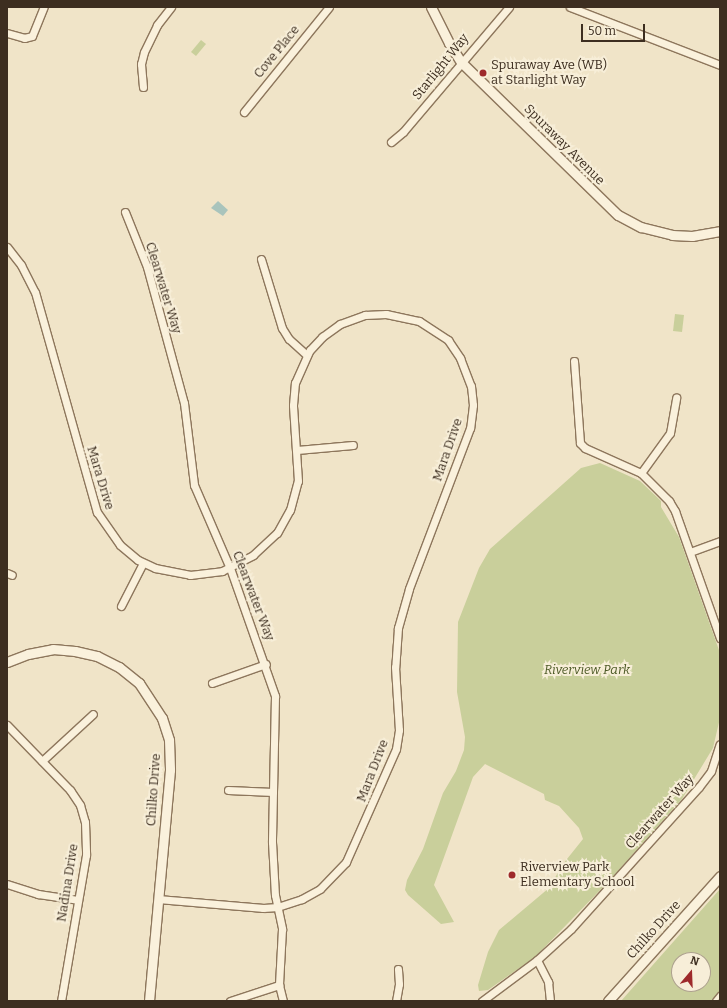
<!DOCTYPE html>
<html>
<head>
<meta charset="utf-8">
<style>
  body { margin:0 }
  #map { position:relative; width:727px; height:1008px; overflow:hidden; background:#f0e4c8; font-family:Bitter,serif }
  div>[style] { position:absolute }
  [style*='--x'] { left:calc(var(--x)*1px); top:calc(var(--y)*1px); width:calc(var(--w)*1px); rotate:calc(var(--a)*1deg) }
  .green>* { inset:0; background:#c9cf9b }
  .water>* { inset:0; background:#a9c4bc }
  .roads { filter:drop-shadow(1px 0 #8d765c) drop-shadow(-1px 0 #8d765c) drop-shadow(0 1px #8d765c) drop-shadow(0 -1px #8d765c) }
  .service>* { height:3.5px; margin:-1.75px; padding:0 1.75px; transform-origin:1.75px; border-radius:1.75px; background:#faf1dc }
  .minor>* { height:7px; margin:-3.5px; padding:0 3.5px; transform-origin:3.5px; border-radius:3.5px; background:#faf1dc }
  .tertiary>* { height:9px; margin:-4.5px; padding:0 4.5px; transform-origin:4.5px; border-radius:4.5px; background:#faf1dc }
  .dots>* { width:11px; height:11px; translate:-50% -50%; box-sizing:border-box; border:2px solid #f7eed8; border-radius:50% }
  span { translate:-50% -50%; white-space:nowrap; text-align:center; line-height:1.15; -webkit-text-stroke:4px #f7eed8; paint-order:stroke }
  .street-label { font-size:13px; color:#3d2e20 }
  .poi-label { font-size:13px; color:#3d2e20 }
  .left { translate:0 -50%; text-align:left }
  .park-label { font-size:13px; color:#4d5a26; font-style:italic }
  .frame { position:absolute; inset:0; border:8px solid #3d2e20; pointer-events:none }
  .north { position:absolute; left:671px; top:952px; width:40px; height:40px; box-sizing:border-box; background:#f7eed8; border:1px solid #ada18e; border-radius:50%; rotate:19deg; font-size:11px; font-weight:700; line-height:16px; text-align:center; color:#3d2e20 }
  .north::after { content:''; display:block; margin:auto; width:14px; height:18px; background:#9e2a2b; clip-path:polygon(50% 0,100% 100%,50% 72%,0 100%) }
  .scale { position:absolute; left:581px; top:24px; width:64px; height:18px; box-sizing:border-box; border:2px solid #3d2e20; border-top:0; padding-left:5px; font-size:12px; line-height:14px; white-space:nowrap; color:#3d2e20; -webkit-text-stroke:3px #f7eed8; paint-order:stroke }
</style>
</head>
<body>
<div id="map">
  <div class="green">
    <i style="clip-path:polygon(201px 40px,206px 44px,196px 56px,191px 52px)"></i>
    <i style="clip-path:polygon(675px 314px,684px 315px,682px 332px,673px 331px)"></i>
    <i style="clip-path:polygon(600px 463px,640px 481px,661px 501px,661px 507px,679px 537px,720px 653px,720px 718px,713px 748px,682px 799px,608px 882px,535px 957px,488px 990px,479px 991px,478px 985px,488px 952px,499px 930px,549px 888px,563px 864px,583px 839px,579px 828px,559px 806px,545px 800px,544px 794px,485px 764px,473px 777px,434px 885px,454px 922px,441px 924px,408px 895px,405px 890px,407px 880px,423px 849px,443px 793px,456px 771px,464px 750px,465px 737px,457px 692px,458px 622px,479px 568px,490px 549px,581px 468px)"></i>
    <i style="clip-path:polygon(evenodd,720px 889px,720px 1001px,621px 1001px,720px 889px,679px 960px,703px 960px,703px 984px,679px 984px,679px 960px)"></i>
  </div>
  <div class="water">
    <i style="clip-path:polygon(218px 201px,228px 210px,223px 216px,211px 208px)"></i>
  </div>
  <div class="roads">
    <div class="service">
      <i style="--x:715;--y:1001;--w:8;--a:-50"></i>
    </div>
    <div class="minor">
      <i style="--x:570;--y:7;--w:161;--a:21.1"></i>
      <i style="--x:7;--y:33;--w:18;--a:16"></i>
      <i style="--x:24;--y:38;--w:8;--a:-14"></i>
      <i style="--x:32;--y:36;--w:31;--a:-68"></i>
      <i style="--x:143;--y:87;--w:23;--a:-95"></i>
      <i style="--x:141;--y:64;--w:12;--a:-76"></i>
      <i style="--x:144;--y:52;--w:30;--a:-64"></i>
      <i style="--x:157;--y:25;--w:23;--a:-52"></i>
      <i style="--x:244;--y:112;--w:135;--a:-51"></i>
      <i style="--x:391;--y:142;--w:16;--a:-40"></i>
      <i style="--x:403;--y:132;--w:164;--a:-49.7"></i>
      <i style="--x:125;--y:212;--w:59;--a:68.2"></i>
      <i style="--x:147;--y:267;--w:141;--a:74.8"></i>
      <i style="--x:184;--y:403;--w:83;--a:83"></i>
      <i style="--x:194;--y:485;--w:90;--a:66.6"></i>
      <i style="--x:230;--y:568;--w:136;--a:70.6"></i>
      <i style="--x:275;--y:696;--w:146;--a:91.2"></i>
      <i style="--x:272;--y:842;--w:53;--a:86.8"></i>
      <i style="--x:275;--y:895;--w:35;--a:78"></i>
      <i style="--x:282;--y:929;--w:56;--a:93.1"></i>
      <i style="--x:279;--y:985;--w:16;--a:76"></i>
      <i style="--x:7;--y:247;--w:23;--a:52"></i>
      <i style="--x:21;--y:265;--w:30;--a:63"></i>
      <i style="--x:35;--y:292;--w:229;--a:74.3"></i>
      <i style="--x:97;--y:512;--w:40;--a:55.1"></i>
      <i style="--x:120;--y:545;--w:23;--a:40"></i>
      <i style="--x:138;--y:560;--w:19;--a:25"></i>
      <i style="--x:155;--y:568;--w:36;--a:11"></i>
      <i style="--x:190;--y:575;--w:32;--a:-7"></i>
      <i style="--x:222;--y:571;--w:35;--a:-27"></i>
      <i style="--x:253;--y:555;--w:33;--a:-43"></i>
      <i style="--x:277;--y:533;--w:26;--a:-61"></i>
      <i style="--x:290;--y:510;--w:30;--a:-75"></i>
      <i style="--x:298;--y:481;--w:76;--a:-93.8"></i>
      <i style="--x:293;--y:405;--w:22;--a:-85"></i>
      <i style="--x:295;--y:383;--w:36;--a:-66"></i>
      <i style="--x:310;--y:350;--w:18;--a:-47"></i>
      <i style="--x:322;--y:337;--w:22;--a:-36"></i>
      <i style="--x:340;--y:324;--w:27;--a:-20"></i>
      <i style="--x:365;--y:315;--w:21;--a:-3"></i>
      <i style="--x:386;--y:314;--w:34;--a:12"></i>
      <i style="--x:419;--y:321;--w:35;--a:33"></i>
      <i style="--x:448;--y:340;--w:22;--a:56"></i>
      <i style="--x:460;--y:358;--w:30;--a:69"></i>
      <i style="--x:471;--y:386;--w:19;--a:84"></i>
      <i style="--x:473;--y:405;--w:23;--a:97"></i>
      <i style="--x:470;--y:428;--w:172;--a:110.8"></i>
      <i style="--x:409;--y:589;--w:41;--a:105.8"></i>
      <i style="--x:398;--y:628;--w:39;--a:94"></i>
      <i style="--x:395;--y:667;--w:63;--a:86.4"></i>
      <i style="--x:399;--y:730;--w:19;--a:99"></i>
      <i style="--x:396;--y:749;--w:124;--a:113.9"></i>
      <i style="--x:346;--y:862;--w:37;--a:134"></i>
      <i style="--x:320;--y:889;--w:21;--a:151"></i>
      <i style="--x:302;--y:899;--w:25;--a:162"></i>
      <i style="--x:278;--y:907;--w:15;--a:176"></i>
      <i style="--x:263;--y:908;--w:105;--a:-175.1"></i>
      <i style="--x:261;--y:259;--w:72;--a:73.1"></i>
      <i style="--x:282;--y:328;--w:13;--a:58"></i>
      <i style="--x:289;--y:339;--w:24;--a:42"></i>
      <i style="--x:574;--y:361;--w:82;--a:85.8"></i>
      <i style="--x:580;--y:443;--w:7;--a:45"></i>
      <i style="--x:585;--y:448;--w:61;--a:24.1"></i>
      <i style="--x:641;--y:473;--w:40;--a:45"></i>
      <i style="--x:669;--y:501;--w:12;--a:59"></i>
      <i style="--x:675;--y:511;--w:135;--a:70.5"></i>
      <i style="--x:297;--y:450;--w:56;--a:-5.1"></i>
      <i style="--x:641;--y:473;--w:49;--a:-54.1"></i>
      <i style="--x:670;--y:433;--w:36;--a:-80"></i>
      <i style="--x:690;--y:552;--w:32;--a:-20"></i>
      <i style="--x:7;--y:573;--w:5;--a:22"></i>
      <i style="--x:121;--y:606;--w:48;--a:-62.9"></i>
      <i style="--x:212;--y:683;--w:57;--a:-19.4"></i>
      <i style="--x:7;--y:725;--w:91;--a:45.9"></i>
      <i style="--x:70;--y:790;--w:18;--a:56"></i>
      <i style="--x:80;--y:805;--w:18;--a:74"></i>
      <i style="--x:85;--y:822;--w:33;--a:88"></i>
      <i style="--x:86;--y:855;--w:148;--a:99.7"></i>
      <i style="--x:42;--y:761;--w:69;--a:-42.7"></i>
      <i style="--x:228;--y:790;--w:45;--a:2.5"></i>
      <i style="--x:7;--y:884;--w:33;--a:18"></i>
      <i style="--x:38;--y:894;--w:40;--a:8.5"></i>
      <i style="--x:537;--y:960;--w:25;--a:63"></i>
      <i style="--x:548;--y:982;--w:19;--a:84"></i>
      <i style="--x:230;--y:1001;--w:52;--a:-18.1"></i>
      <i style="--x:396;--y:1001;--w:17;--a:-80"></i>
      <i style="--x:399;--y:984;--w:15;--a:-94"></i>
      <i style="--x:482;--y:1001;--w:69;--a:-36.7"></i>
      <i style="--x:537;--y:960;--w:46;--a:-42.4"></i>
      <i style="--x:571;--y:929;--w:191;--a:-48"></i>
      <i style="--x:699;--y:787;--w:20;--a:-53"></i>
      <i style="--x:711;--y:771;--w:28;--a:-72"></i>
    </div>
    <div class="tertiary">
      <i style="--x:431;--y:7;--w:40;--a:63.4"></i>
      <i style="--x:449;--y:43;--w:22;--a:58"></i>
      <i style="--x:461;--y:62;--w:219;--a:44.3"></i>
      <i style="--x:618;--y:215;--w:26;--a:28"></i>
      <i style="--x:641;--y:227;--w:32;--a:14"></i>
      <i style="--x:672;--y:235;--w:20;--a:3"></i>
      <i style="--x:692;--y:236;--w:28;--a:-10"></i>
      <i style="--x:7;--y:662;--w:22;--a:-21"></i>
      <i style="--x:28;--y:654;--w:25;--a:-11"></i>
      <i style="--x:53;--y:649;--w:22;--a:5"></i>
      <i style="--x:75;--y:651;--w:23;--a:13"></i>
      <i style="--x:97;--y:656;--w:25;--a:27"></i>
      <i style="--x:119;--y:667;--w:26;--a:39"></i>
      <i style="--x:139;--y:683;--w:42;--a:56.7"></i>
      <i style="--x:162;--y:718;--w:23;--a:72"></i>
      <i style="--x:169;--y:740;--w:30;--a:88"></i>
      <i style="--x:170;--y:770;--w:232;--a:95.2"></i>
      <i style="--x:608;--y:1001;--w:168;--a:-48.1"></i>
    </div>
  </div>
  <div class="dots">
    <i style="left:483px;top:73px;background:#9e2a2b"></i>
    <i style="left:512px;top:875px;background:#9e2a2b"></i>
  </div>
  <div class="street-label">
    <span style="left:277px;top:52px;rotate:-51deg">Cove Place</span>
    <span style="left:441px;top:67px;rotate:-51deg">Starlight Way</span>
    <span style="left:564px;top:145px;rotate:45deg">Spuraway Avenue</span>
    <span style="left:163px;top:288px;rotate:73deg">Clearwater Way</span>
    <span style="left:448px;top:450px;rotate:-71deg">Mara Drive</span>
    <span style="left:100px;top:478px;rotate:73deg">Mara Drive</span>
    <span style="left:253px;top:596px;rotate:69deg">Clearwater Way</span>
    <span style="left:373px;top:771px;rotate:-69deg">Mara Drive</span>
    <span style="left:154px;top:790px;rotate:-86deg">Chilko Drive</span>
    <span style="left:660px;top:812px;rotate:-48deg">Clearwater Way</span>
    <span style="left:68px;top:883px;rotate:-81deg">Nadina Drive</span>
    <span style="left:654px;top:930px;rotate:-48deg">Chilko Drive</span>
  </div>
  <div class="poi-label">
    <span class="left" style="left:491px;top:73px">Spuraway Ave (WB)<br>at Starlight Way</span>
    <span class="left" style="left:520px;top:875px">Riverview Park<br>Elementary School</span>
  </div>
  <div class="park-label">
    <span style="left:587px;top:670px">Riverview Park</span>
  </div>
  <div class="frame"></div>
  <div class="north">N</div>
  <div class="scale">50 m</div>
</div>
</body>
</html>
